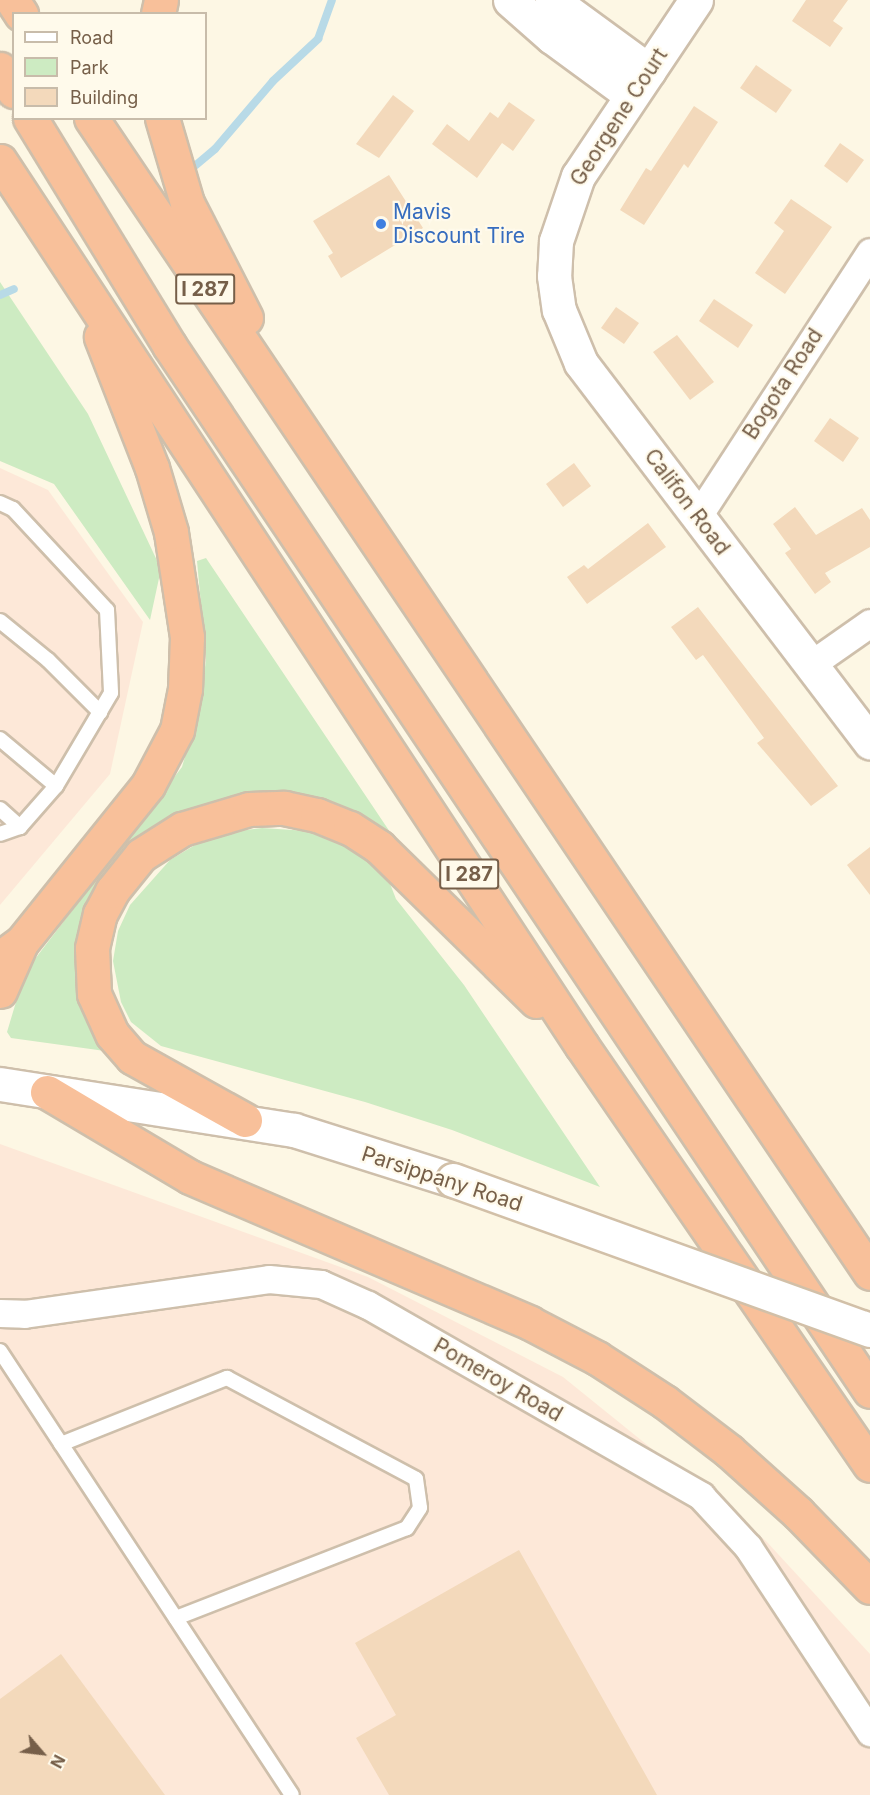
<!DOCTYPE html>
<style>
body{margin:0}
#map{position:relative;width:870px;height:1795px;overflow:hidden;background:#fdf7e4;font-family:Inter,sans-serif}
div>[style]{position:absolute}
.commercial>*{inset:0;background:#fde8d8}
.green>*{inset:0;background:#cdebc2}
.stream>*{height:8px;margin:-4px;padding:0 4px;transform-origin:4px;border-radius:4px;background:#b8dae7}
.building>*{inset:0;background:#f3d9bb}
.roads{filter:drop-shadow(2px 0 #cebfab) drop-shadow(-2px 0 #cebfab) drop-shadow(0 2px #cebfab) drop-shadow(0 -2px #cebfab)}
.service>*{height:14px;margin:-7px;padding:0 7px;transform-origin:7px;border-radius:7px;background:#fff}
.minor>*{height:27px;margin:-13.5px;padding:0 13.5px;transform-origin:13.5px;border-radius:13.5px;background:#fff}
.tertiary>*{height:33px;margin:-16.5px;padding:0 16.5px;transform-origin:16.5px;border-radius:16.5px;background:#fff}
.secondary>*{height:33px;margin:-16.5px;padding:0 16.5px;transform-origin:16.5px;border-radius:16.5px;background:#fff}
.motorway>*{height:33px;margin:-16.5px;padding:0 16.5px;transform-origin:16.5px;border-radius:16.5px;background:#f8c09a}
.bridges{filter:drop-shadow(2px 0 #d2c0a8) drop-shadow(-2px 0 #d2c0a8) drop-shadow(0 2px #d2c0a8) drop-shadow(0 -2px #d2c0a8)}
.secondary-bridge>*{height:33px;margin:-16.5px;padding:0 16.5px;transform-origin:16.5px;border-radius:16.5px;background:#fff}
.dots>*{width:16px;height:16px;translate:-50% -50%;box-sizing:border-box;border:3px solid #fffaeb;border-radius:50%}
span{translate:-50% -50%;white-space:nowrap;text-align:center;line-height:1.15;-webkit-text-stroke:4.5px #fffaeb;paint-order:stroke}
.shield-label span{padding:2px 4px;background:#fffaeb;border:2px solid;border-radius:4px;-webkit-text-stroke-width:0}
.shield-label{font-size:20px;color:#765f49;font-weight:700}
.street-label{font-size:21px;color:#765f49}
.shop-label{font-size:21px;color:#366cbe}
.left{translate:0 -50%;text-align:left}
.legend{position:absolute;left:12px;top:12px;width:195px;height:108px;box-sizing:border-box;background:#fffaeb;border:2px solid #c8bcaa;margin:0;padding:8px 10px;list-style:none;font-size:18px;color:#765f49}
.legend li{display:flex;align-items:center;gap:12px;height:30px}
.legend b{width:30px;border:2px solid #c8bcaa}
.north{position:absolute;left:12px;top:1723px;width:60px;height:60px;-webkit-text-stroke:4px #fffaeb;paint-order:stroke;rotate:118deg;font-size:16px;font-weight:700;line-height:24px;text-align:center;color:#765f49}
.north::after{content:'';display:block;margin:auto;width:21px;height:27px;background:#765f49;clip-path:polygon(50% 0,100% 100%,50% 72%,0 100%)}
</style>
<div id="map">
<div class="commercial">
<div style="clip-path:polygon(0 468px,48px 490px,143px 622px,110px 774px,0 905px)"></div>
<div style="clip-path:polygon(0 1144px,368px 1277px,563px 1377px,766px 1541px,870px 1654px,870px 1795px,0 1795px)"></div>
</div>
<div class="green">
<div style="clip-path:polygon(0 282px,88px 414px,161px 569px,150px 620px,54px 484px,0 461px)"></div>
<div style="clip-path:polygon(206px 558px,390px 832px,386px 835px,259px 797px,109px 878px,105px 1051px,11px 1038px,7px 1032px,25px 972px,182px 767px,201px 701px,206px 659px,197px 561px)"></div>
<div style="clip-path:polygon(262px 828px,308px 831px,336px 840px,376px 863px,387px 876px,396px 899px,464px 985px,600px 1187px,452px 1130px,365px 1102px,161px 1046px,131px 1022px,121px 1002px,113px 961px,118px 931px,130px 905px,170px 860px,195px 845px,231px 832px)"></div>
</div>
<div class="stream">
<div style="left:196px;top:165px;width:25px;rotate:-40deg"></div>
<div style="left:215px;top:149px;width:89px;rotate:-49.5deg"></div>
<div style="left:273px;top:81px;width:62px;rotate:-43deg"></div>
<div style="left:318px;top:39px;width:41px;rotate:-70.3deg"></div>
<div style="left:0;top:295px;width:15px;rotate:-23deg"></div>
</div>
<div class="building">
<div style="clip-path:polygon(806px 0,848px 0,833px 21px,843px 28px,830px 47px,792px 21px)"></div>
<div style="clip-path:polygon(756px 65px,792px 90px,776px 113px,740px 88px)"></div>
<div style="clip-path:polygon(393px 95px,414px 111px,379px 158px,356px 144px)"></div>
<div style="clip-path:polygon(509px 102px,535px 120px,513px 151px,502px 143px,477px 178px,432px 144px,447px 124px,469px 141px,490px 112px,498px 118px)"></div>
<div style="clip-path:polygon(694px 106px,718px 122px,688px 168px,684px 164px,644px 225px,620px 210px,646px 168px,651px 171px)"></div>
<div style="clip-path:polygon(840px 143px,864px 160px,847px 183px,824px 166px)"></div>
<div style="clip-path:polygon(389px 175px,423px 228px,341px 278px,328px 256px,333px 253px,313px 221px)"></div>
<div style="clip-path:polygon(791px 199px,832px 227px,785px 294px,755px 273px,784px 231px,774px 223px)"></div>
<div style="clip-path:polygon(714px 299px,753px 325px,738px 348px,699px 321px)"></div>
<div style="clip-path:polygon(616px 307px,639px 323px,624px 344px,601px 328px)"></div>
<div style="clip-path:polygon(677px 335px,714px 382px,690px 400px,653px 352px)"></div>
<div style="clip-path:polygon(830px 418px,859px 438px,843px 462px,814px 441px)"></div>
<div style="clip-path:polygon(574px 463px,591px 486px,563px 507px,546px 484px)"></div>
<div style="clip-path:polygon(795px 507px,816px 535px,862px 508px,870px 520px,870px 547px,825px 573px,831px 582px,815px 594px,785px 553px,791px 549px,773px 524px)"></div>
<div style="clip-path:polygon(648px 523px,666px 547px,587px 604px,567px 577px,584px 565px,588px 569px)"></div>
<div style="clip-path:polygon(698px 607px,838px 786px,811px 806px,757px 743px,764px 738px,703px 655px,696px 660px,671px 627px)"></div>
<div style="clip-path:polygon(870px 847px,870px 895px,847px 865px)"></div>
<div style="clip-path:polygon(519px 1550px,657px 1795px,389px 1795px,356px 1738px,396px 1715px,355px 1643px)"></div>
<div style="clip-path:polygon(61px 1654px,165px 1795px,0 1795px,0 1699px)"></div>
</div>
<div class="roads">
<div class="service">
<div style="left:0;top:503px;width:14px;rotate:25deg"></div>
<div style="left:13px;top:509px;width:138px;rotate:47.1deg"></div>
<div style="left:107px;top:610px;width:83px;rotate:87.2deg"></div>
<div style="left:111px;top:693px;width:108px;rotate:120.6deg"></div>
<div style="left:56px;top:786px;width:55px;rotate:131.3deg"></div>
<div style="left:20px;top:827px;width:21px;rotate:161deg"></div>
<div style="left:0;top:621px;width:62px;rotate:39.1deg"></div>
<div style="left:48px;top:660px;width:74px;rotate:45deg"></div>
<div style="left:0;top:739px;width:73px;rotate:40deg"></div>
<div style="left:0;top:809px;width:27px;rotate:42deg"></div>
<div style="left:0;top:1351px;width:531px;rotate:56.67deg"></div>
<div style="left:61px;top:1444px;width:179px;rotate:-21.7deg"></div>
<div style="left:227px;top:1378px;width:214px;rotate:28.1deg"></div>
<div style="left:416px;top:1479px;width:29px;rotate:82deg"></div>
<div style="left:420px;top:1508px;width:24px;rotate:123deg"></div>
<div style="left:407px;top:1528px;width:248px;rotate:158.7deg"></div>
</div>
<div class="minor">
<div style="left:698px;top:516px;width:315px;rotate:-56.9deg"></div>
<div style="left:810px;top:665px;width:73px;rotate:-35deg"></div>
<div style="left:0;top:1313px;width:24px;rotate:2deg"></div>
<div style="left:24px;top:1314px;width:247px;rotate:-8.1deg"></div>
<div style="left:269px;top:1279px;width:52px;rotate:5.5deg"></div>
<div style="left:321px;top:1284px;width:51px;rotate:24.1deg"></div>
<div style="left:368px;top:1305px;width:384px;rotate:29.8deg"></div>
<div style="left:701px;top:1496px;width:69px;rotate:47.3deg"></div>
<div style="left:748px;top:1547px;width:222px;rotate:56.6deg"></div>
</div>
<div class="tertiary">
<div style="left:510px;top:0;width:56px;rotate:41.4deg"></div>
<div style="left:552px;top:37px;width:98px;rotate:36.3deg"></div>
<div style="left:552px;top:0;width:120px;rotate:36.2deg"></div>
<div style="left:696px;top:0;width:212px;rotate:123.8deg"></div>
<div style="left:578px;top:176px;width:69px;rotate:108.7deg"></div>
<div style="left:556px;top:241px;width:35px;rotate:93deg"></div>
<div style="left:554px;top:276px;width:34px;rotate:82deg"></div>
<div style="left:559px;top:310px;width:57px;rotate:67.5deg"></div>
<div style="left:581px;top:363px;width:477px;rotate:52.7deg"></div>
</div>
<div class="secondary">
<div style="left:0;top:1084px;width:298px;rotate:8.9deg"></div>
<div style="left:294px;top:1130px;width:167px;rotate:17.5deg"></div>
</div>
<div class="motorway">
<div style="left:12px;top:0;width:17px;rotate:57deg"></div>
<div style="left:158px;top:14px;width:14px;rotate:-78deg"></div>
<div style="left:0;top:69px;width:26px;rotate:58deg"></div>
<div style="left:30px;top:118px;width:266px;rotate:58.5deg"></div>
<div style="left:169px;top:345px;width:1259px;rotate:56.17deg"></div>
<div style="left:91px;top:118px;width:1393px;rotate:56deg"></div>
<div style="left:162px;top:118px;width:89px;rotate:73.6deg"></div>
<div style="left:187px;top:203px;width:129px;rotate:62.8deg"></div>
<div style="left:0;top:161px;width:1059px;rotate:56.67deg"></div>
<div style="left:582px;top:1046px;width:508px;rotate:55.5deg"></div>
<div style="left:0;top:958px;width:26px;rotate:-36deg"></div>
<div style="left:21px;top:943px;width:203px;rotate:-51.2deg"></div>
<div style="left:148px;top:785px;width:62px;rotate:-62.2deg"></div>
<div style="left:177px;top:730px;width:42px;rotate:-79deg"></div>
<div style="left:185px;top:689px;width:52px;rotate:-87.8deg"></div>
<div style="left:187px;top:637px;width:106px;rotate:-98.7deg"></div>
<div style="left:171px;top:532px;width:67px;rotate:-106.5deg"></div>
<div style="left:152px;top:468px;width:141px;rotate:-111.3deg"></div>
<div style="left:0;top:991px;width:52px;rotate:-66.4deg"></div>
<div style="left:47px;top:1092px;width:166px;rotate:30.7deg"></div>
<div style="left:190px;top:1177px;width:370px;rotate:23.2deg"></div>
<div style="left:530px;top:1323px;width:76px;rotate:27.6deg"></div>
<div style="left:597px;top:1358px;width:81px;rotate:32.9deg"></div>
<div style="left:665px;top:1402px;width:81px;rotate:37.4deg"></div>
<div style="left:729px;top:1451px;width:93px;rotate:41.9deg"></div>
<div style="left:798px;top:1513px;width:103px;rotate:45.8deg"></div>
<div style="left:245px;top:1120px;width:129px;rotate:-150.9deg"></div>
<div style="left:132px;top:1057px;width:30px;rotate:-131deg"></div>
<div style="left:112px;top:1034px;width:44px;rotate:-114.2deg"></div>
<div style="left:94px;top:994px;width:46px;rotate:-92.5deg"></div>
<div style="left:92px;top:948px;width:35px;rotate:-77deg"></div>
<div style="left:100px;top:914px;width:26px;rotate:-62deg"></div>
<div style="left:112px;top:891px;width:46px;rotate:-51.1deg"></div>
<div style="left:141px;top:855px;width:49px;rotate:-32.4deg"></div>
<div style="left:182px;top:829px;width:70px;rotate:-16.6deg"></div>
<div style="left:249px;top:809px;width:35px;rotate:-2deg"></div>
<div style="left:284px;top:808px;width:34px;rotate:12deg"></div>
<div style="left:317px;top:815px;width:35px;rotate:22deg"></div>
<div style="left:350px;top:828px;width:35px;rotate:33deg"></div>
<div style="left:379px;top:847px;width:220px;rotate:44.4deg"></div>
</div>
</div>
<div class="bridges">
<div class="secondary-bridge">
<div style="left:453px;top:1180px;width:443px;rotate:19.8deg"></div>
</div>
</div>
<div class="dots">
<div style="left:381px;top:224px;background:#3f7fe0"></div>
</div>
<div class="shield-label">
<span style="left:205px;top:289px">I 287</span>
<span style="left:469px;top:874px">I 287</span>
</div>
<div class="street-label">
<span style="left:619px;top:117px;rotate:-57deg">Georgene Court</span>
<span style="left:783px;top:384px;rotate:-57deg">Bogota Road</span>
<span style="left:687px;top:502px;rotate:53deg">Califon Road</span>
<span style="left:442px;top:1179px;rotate:18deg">Parsippany Road</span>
<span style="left:498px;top:1380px;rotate:30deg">Pomeroy Road</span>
</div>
<div class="shop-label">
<span class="left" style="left:393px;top:224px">Mavis<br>Discount Tire</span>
</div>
<ul class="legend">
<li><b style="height:8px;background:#fff"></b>Road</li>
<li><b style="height:16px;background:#cdebc2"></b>Park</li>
<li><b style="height:16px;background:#f3d9bb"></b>Building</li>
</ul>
<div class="north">N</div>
</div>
